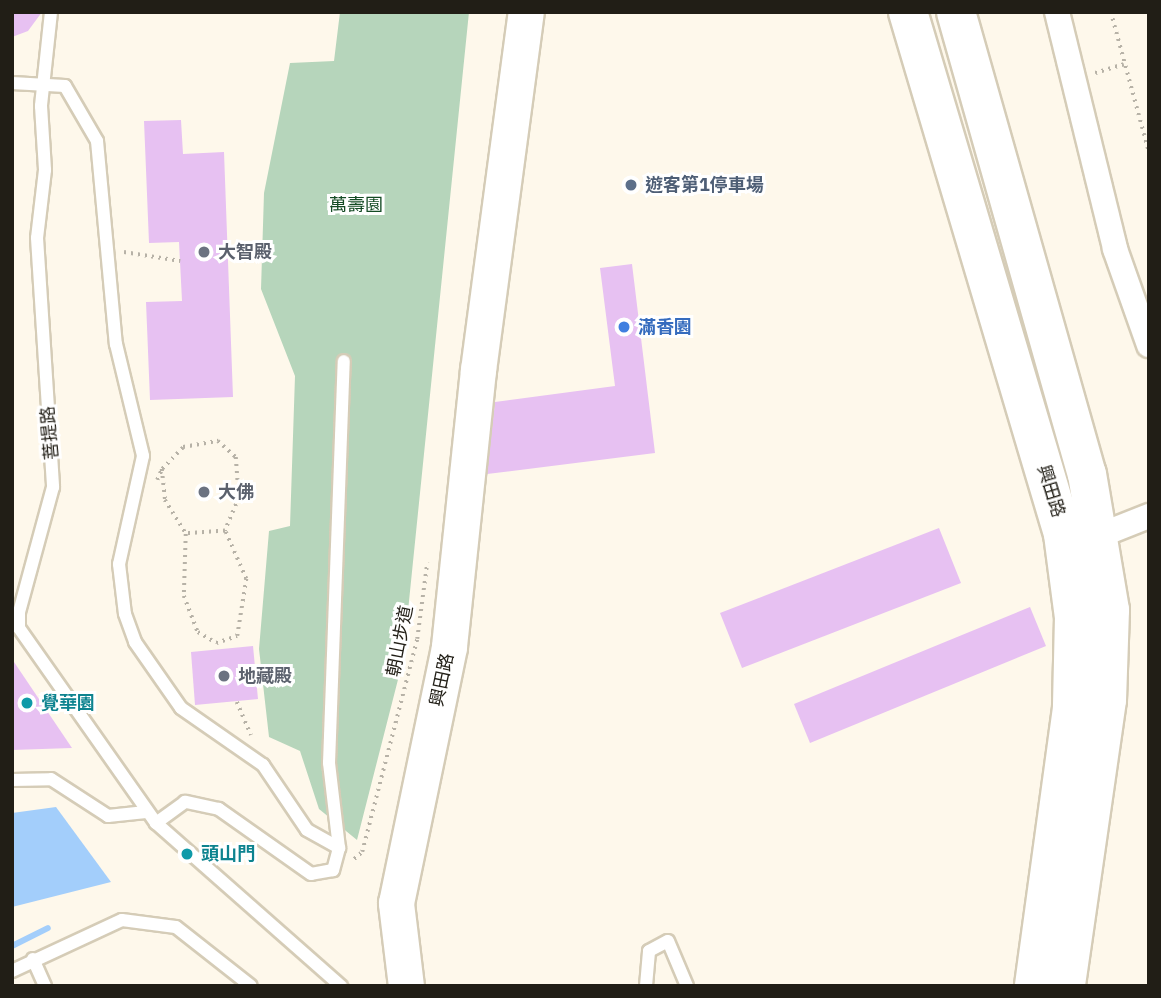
<!DOCTYPE html>
<meta charset="utf-8">
<style>
body{margin:0}
#map{position:relative;width:1161px;height:998px;overflow:hidden;background:#fef8eb;font-family:"IBM Plex Sans","Noto Sans TC",sans-serif}
div>[style]{position:absolute}
.green>*{inset:0;background:#b6d5bb}
.water>*{inset:0;background:#a3cefb}
.stream>*{height:6px;margin:-3px;padding:0 3px;transform-origin:3px;border-radius:3px;background:#a3cefb}
.building>*{inset:0;background:#e7c1f2}
.path>*{height:3.5px;margin-top:-1.75px;transform-origin:0;background:repeating-linear-gradient(90deg,#b7b2a7 0 2px,transparent 0 7px)}
.roads{filter:drop-shadow(2px 0 #d5ccb7) drop-shadow(-2px 0 #d5ccb7) drop-shadow(0 2px #d5ccb7) drop-shadow(0 -2px #d5ccb7)}
.lane>*{height:12px;margin:-6px;padding:0 6px;transform-origin:6px;border-radius:6px;background:#fff}
.street>*{height:24px;margin:-12px;padding:0 12px;transform-origin:12px;border-radius:12px;background:#fff}
.secondary>*{height:35px;margin:-17.5px;padding:0 17.5px;transform-origin:17.5px;border-radius:17.5px;background:#fff}
.primary>*{height:38px;margin:-19px;padding:0 19px;transform-origin:19px;border-radius:19px;background:#fff}
.dots>*{width:19px;height:19px;translate:-50% -50%;box-sizing:border-box;border:4px solid #fff;border-radius:50%}
span{translate:-50% -50%;white-space:nowrap;text-align:center;line-height:1.15;-webkit-text-stroke:6px #fff;paint-order:stroke}
.service-label{font-size:18px;color:#4e5e75;font-weight:700}
.left{translate:0 -50%;text-align:left}
.park-label{font-size:18px;color:#144b24}
.worship-label{font-size:18px;color:#5b616d;font-weight:700}
.shop-label{font-size:18px;color:#366cbe;font-weight:700}
.street-label{font-size:18px;color:#211e16}
.culture-label{font-size:18px;color:#0d838f;font-weight:700}
.frame{position:absolute;inset:0;border:14px solid #211e16;pointer-events:none}
</style>
<div id="map">
<div class="green">
<div style="clip-path:polygon(340px 12px,469px 12px,403px 660px,357px 840px,319px 809px,300px 751px,269px 737px,259px 649px,269px 531px,290px 526px,295px 376px,261px 289px,264px 193px,290px 63px,334px 61px)"></div>
</div>
<div class="water">
<div style="clip-path:polygon(56px 807px,111px 882px,12px 907px,12px 813px)"></div>
</div>
<div class="stream">
<div style="left:12px;top:946px;width:40px;rotate:-26.6deg"></div>
</div>
<div class="building">
<div style="clip-path:polygon(12px 12px,42px 12px,28px 31px,12px 37px)"></div>
<div style="clip-path:polygon(181px 120px,183px 154px,224px 152px,233px 397px,150px 400px,146px 302px,182px 301px,179px 242px,149px 243px,144px 121px)"></div>
<div style="clip-path:polygon(632px 264px,655px 453px,487px 474px,495px 402px,615px 386px,600px 268px)"></div>
<div style="clip-path:polygon(939px 528px,961px 583px,742px 668px,720px 613px)"></div>
<div style="clip-path:polygon(1030px 607px,1046px 646px,810px 743px,794px 704px)"></div>
<div style="clip-path:polygon(253px 646px,258px 699px,195px 705px,191px 652px)"></div>
<div style="clip-path:polygon(12px 659px,72px 748px,12px 750px)"></div>
</div>
<div class="path">
<div style="left:1111px;top:12px;width:145px;rotate:74.8deg"></div>
<div style="left:1095px;top:73px;width:30px;rotate:-17deg"></div>
<div style="left:124px;top:252px;width:57px;rotate:9.1deg"></div>
<div style="left:162px;top:469px;width:30px;rotate:-46deg"></div>
<div style="left:183px;top:447px;width:36px;rotate:-10deg"></div>
<div style="left:218px;top:441px;width:24px;rotate:42deg"></div>
<div style="left:236px;top:457px;width:41px;rotate:85.8deg"></div>
<div style="left:239px;top:498px;width:36px;rotate:113deg"></div>
<div style="left:157px;top:480px;width:12px;rotate:-66deg"></div>
<div style="left:162px;top:469px;width:31px;rotate:84deg"></div>
<div style="left:165px;top:500px;width:40px;rotate:58deg"></div>
<div style="left:186px;top:534px;width:62px;rotate:91.8deg"></div>
<div style="left:184px;top:596px;width:39px;rotate:69deg"></div>
<div style="left:198px;top:632px;width:21px;rotate:31deg"></div>
<div style="left:216px;top:643px;width:22px;rotate:-18deg"></div>
<div style="left:237px;top:636px;width:58px;rotate:-81deg"></div>
<div style="left:246px;top:579px;width:52px;rotate:-113.6deg"></div>
<div style="left:225px;top:531px;width:39px;rotate:176deg"></div>
<div style="left:237px;top:702px;width:36px;rotate:67deg"></div>
<div style="left:354px;top:859px;width:11px;rotate:-41deg"></div>
<div style="left:362px;top:852px;width:220px;rotate:-75.5deg"></div>
<div style="left:417px;top:639px;width:77px;rotate:-82.5deg"></div>
</div>
<div class="roads">
<div class="lane">
<div style="left:51px;top:12px;width:95px;rotate:96.1deg"></div>
<div style="left:41px;top:106px;width:64px;rotate:86.4deg"></div>
<div style="left:45px;top:170px;width:68px;rotate:96.7deg"></div>
<div style="left:37px;top:238px;width:250px;rotate:86.3deg"></div>
<div style="left:53px;top:487px;width:130px;rotate:105.2deg"></div>
<div style="left:19px;top:612px;width:16px;rotate:90deg"></div>
<div style="left:19px;top:628px;width:238px;rotate:54.9deg"></div>
<div style="left:156px;top:823px;width:247px;rotate:41.4deg"></div>
<div style="left:12px;top:83px;width:53px;rotate:3.2deg"></div>
<div style="left:65px;top:86px;width:64px;rotate:59.8deg"></div>
<div style="left:97px;top:141px;width:204px;rotate:84.7deg"></div>
<div style="left:116px;top:344px;width:115px;rotate:76.4deg"></div>
<div style="left:143px;top:456px;width:111px;rotate:102.5deg"></div>
<div style="left:119px;top:564px;width:50px;rotate:83.2deg"></div>
<div style="left:125px;top:614px;width:30px;rotate:70deg"></div>
<div style="left:135px;top:642px;width:80px;rotate:55.1deg"></div>
<div style="left:181px;top:708px;width:100px;rotate:34.8deg"></div>
<div style="left:263px;top:765px;width:78px;rotate:55.9deg"></div>
<div style="left:307px;top:830px;width:37px;rotate:29deg"></div>
<div style="left:339px;top:848px;width:23px;rotate:105deg"></div>
<div style="left:333px;top:870px;width:22px;rotate:170deg"></div>
<div style="left:311px;top:874px;width:113px;rotate:-144.8deg"></div>
<div style="left:219px;top:809px;width:35px;rotate:-168deg"></div>
<div style="left:185px;top:802px;width:36px;rotate:144deg"></div>
<div style="left:12px;top:780px;width:39px;rotate:-1deg"></div>
<div style="left:51px;top:779px;width:68px;rotate:33deg"></div>
<div style="left:108px;top:816px;width:38px;rotate:-6deg"></div>
<div style="left:339px;top:848px;width:86px;rotate:-96.7deg"></div>
<div style="left:329px;top:763px;width:402px;rotate:-87.9deg"></div>
<div style="left:33px;top:959px;width:30px;rotate:66deg"></div>
<div style="left:12px;top:971px;width:121px;rotate:-24.9deg"></div>
<div style="left:122px;top:920px;width:54px;rotate:7.4deg"></div>
<div style="left:176px;top:927px;width:95px;rotate:38.2deg"></div>
<div style="left:646px;top:986px;width:35px;rotate:-85deg"></div>
<div style="left:649px;top:951px;width:21px;rotate:-28deg"></div>
<div style="left:668px;top:941px;width:49px;rotate:67.1deg"></div>
</div>
<div class="street">
<div style="left:1057px;top:12px;width:244px;rotate:76.2deg"></div>
<div style="left:1115px;top:249px;width:102px;rotate:70.5deg"></div>
<div style="left:1101px;top:535px;width:52px;rotate:-21.6deg"></div>
</div>
<div class="secondary">
<div style="left:406px;top:986px;width:84px;rotate:-96.9deg"></div>
<div style="left:396px;top:903px;width:262px;rotate:-78.3deg"></div>
<div style="left:449px;top:646px;width:278px;rotate:-84deg"></div>
<div style="left:478px;top:370px;width:361px;rotate:-82.4deg"></div>
</div>
<div class="primary">
<div style="left:908px;top:12px;width:545px;rotate:73.46deg"></div>
<div style="left:1063px;top:534px;width:84px;rotate:82.5deg"></div>
<div style="left:1074px;top:617px;width:91px;rotate:91.3deg"></div>
<div style="left:1072px;top:708px;width:281px;rotate:97.8deg"></div>
<div style="left:956px;top:12px;width:480px;rotate:74.2deg"></div>
<div style="left:1087px;top:474px;width:138px;rotate:80.4deg"></div>
<div style="left:1110px;top:610px;width:90px;rotate:91.9deg"></div>
<div style="left:1107px;top:700px;width:289px;rotate:98.2deg"></div>
</div>
</div>
<div class="dots">
<div style="left:631px;top:185px;background:#5c6f8a"></div>
<div style="left:204px;top:252px;background:#6b7280"></div>
<div style="left:624px;top:327px;background:#3f7fe0"></div>
<div style="left:204px;top:492px;background:#6b7280"></div>
<div style="left:224px;top:676px;background:#6b7280"></div>
<div style="left:27px;top:703px;background:#0f9aa8"></div>
<div style="left:187px;top:854px;background:#0f9aa8"></div>
</div>
<div class="service-label">
<span class="left" style="left:645px;top:185px">遊客第1停車場</span>
</div>
<div class="park-label">
<span style="left:356px;top:205px">萬壽園</span>
</div>
<div class="worship-label">
<span class="left" style="left:218px;top:252px">大智殿</span>
<span class="left" style="left:218px;top:492px">大佛</span>
<span class="left" style="left:238px;top:676px">地藏殿</span>
</div>
<div class="shop-label">
<span class="left" style="left:638px;top:327px">滿香園</span>
</div>
<div class="street-label">
<span style="left:50px;top:433px;rotate:-95deg">菩提路</span>
<span style="left:1051px;top:491px;rotate:73deg">興田路</span>
<span style="left:400px;top:641px;rotate:-79deg">朝山步道</span>
<span style="left:442px;top:680px;rotate:-78deg">興田路</span>
</div>
<div class="culture-label">
<span class="left" style="left:41px;top:703px">覺華園</span>
<span class="left" style="left:201px;top:854px">頭山門</span>
</div>
<div class="frame"></div>
</div>
